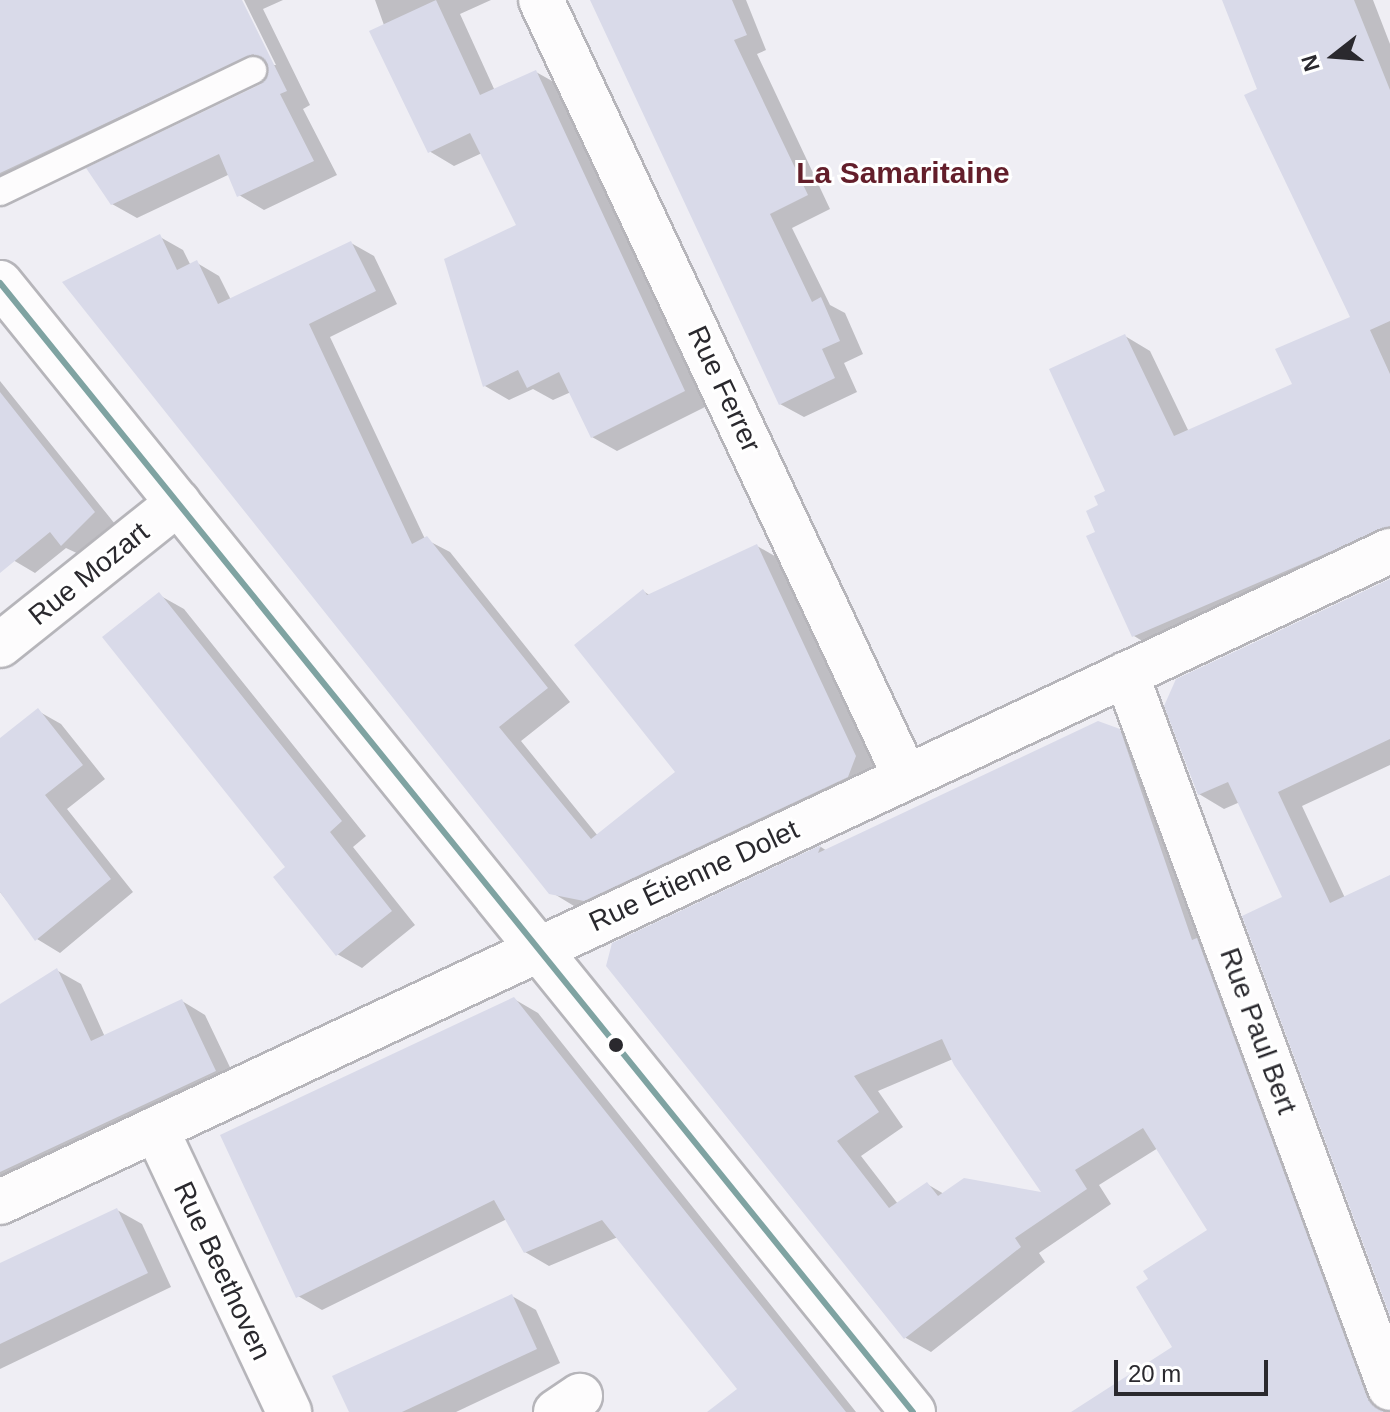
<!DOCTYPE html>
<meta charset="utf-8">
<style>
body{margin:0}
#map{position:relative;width:1390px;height:1412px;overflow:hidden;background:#efeef4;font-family:Arial,sans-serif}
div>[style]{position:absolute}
.shadow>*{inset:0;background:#0003}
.building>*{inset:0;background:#d9dae9}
.roads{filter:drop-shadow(2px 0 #b6b5ba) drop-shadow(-2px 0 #b6b5ba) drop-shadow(0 2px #b6b5ba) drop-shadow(0 -2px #b6b5ba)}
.service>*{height:26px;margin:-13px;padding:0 13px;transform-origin:13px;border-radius:13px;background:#fdfcfd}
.minor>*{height:44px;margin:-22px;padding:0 22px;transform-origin:22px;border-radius:22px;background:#fdfcfd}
.tertiary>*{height:44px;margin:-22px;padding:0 22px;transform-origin:22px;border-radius:22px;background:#fdfcfd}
.bus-1>*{height:6px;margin:-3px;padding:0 3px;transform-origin:3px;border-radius:3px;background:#7fa3a2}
.dots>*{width:22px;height:22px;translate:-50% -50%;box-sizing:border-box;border:4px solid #fff;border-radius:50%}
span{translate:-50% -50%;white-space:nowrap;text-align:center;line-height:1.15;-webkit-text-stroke:6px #fff;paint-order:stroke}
.street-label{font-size:28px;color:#2a292e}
.neighbourhood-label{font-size:30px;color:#631e2a;font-weight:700}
.north{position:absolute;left:1294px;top:16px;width:80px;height:80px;-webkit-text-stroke:6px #fff;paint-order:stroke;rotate:253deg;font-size:22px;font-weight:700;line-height:32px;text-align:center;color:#2a292e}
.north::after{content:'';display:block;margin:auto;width:28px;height:36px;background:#2a292e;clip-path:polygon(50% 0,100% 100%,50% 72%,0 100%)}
.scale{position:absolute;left:1114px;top:1360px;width:154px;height:36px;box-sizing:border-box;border:4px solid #2a292e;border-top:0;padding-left:10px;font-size:24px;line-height:28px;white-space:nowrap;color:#2a292e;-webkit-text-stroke:6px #fff;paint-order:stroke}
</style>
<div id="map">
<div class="shadow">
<div style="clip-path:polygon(0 0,240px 0,272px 65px,276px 65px,244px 0,283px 0,263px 9px,310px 105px,303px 109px,337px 175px,264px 210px,239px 195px,230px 174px,137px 218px,112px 204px,261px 86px,273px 68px,0 190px)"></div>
<div style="clip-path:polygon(375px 0,491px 0,460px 14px,495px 91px,536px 72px,561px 86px,709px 405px,617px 451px,592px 437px,571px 392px,553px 400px,533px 389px,509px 400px,485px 386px,518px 226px,482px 153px,454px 166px,429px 151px)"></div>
<div style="clip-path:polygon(591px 0,746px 0,766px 50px,757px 54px,830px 209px,792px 228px,830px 305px,845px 313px,863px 354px,844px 363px,857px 392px,804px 417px,780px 404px)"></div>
<div style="clip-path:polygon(1225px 0,1373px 0,1390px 44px,1390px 549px,1159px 651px,1134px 636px,1098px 532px,1100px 506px,1108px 492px,1125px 336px,1150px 351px,1189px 432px,1295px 385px,1352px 318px)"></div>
<div style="clip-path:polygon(160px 237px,183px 250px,191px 266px,197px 263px,219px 276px,231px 300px,351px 243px,374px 256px,397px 304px,330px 337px,425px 539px,450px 552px,570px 702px,521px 741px,598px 836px,678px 772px,643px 591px,651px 596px,757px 546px,780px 559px,878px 770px,608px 913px,574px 906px,551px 892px,65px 282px)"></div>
<div style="clip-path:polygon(0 381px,115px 524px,83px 556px,66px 548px,35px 573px,13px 560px,0 571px)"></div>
<div style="clip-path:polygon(1390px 581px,1390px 765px,1302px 806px,1345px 898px,1390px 890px,1390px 1310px,1285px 898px,1240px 802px,1224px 809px,1199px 794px)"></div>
<div style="clip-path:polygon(159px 595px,184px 609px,366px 836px,353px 847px,415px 925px,362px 968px,337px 954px,288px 868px)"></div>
<div style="clip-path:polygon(38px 711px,61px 724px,105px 779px,67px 809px,133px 892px,60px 953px,37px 939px,0 892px,0 741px)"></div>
<div style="clip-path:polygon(evenodd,1119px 730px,1145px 745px,1390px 1412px,1115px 1412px,1175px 1347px,1151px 1280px,1210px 1231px,1158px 1148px,1099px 1185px,1111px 1204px,1039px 1253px,1045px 1262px,931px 1352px,906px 1338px,608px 966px,614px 944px,821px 847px,827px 851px,1119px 730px,953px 1059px,1045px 1195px,944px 1194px,927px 1184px,898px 1204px,861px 1156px,903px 1127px,878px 1091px,953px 1059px)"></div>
<div style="clip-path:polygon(58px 971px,81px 984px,105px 1037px,182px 1001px,205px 1015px,238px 1084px,0 1185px,0 1006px)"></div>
<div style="clip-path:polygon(514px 999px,538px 1013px,856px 1412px,734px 1412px,740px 1390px,618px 1237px,549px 1266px,525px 1252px,507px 1219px,322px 1310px,298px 1296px)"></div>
<div style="clip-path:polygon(117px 1210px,142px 1224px,171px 1287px,0 1369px,0 1266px)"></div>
<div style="clip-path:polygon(512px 1296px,536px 1310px,560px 1363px,456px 1412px,351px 1412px)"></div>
</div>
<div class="building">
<div style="clip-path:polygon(0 0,242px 0,287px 91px,280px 94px,314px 161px,237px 197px,219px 154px,111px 205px,86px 168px,261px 84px,268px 64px,253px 54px,0 173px)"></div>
<div style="clip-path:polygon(436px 0,480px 95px,536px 70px,685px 391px,591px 438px,559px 372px,527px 388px,518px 370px,483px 387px,444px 259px,516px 225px,470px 133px,428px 153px,369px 31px)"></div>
<div style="clip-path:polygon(590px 0,732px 0,747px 35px,734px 40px,808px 195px,770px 214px,812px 302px,821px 297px,840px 341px,822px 349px,835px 378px,779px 405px)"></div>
<div style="clip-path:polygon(1222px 0,1354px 0,1390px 90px,1390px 321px,1370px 330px,1390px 374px,1390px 526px,1132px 637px,1086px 536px,1095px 532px,1086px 511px,1098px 505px,1094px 496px,1105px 491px,1049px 369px,1125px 334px,1174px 436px,1292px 384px,1275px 349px,1350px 317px,1244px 95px,1257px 89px)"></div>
<div style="clip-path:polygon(160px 234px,177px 270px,197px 260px,218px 304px,351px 241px,376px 291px,309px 324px,412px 544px,427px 536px,548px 688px,499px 727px,591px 839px,675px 772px,574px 645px,643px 589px,647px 595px,757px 544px,856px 756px,848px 777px,584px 901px,549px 894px,62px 282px)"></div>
<div style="clip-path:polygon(0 392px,95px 512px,61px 546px,50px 532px,0 573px)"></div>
<div style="clip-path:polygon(1390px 579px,1390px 739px,1278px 792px,1330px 903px,1390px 875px,1390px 1316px,1242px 916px,1282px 897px,1228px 782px,1198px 795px,1164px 706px,1176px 679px)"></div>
<div style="clip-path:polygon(159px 592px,342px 821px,330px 832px,392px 911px,336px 956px,273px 877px,285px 867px,102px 637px)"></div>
<div style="clip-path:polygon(38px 708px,83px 765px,45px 795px,111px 879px,35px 941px,0 892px,0 738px)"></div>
<div style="clip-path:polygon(evenodd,1098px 721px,1120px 729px,1192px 940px,1197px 938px,1367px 1397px,1384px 1412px,1071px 1412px,1172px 1347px,1136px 1287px,1148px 1279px,1143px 1271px,1207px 1230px,1143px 1128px,1075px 1170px,1087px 1189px,1015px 1238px,1021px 1247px,904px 1339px,606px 966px,612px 943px,821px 845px,818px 853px,1098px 721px,942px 1039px,954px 1065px,1041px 1192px,964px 1178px,938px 1196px,927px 1182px,889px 1208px,837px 1141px,879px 1112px,854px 1076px,942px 1039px)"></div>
<div style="clip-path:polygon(57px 968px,91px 1041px,182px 999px,216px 1071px,0 1172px,0 1004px)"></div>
<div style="clip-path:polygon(514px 997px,669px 1191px,846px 1412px,707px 1412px,737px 1389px,602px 1220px,524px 1253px,494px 1200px,296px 1298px,220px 1135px)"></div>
<div style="clip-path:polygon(117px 1208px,148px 1273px,0 1344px,0 1263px)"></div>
<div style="clip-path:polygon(512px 1294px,537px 1349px,402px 1412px,349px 1412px,332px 1376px)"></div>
</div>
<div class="roads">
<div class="service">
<div style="left:0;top:192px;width:281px;rotate:-25.7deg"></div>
</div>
<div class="minor">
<div style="left:541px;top:0;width:859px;rotate:64.87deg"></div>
<div style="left:0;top:645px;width:228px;rotate:-38.6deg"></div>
<div style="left:1126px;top:674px;width:761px;rotate:69.71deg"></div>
<div style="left:156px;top:1129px;width:313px;rotate:64.8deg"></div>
<div style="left:0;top:1202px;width:1535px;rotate:-25.1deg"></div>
<div style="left:556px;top:1412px;width:29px;rotate:-34deg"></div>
</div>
<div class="tertiary">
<div style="left:0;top:283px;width:1452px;rotate:51.04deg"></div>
</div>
</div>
<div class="bus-1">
<div style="left:0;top:283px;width:1452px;rotate:51.04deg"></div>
</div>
<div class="dots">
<div style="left:616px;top:1045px;background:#2a292e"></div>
</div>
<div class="street-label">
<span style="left:724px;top:389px;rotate:65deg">Rue Ferrer</span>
<span style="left:89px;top:574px;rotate:-39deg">Rue Mozart</span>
<span style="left:694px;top:876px;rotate:-25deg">Rue Étienne Dolet</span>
<span style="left:1258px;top:1031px;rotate:70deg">Rue Paul Bert</span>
<span style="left:222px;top:1271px;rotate:65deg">Rue Beethoven</span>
</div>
<div class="neighbourhood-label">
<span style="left:903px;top:173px">La Samaritaine</span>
</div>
<div class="north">N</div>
<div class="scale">20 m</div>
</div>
